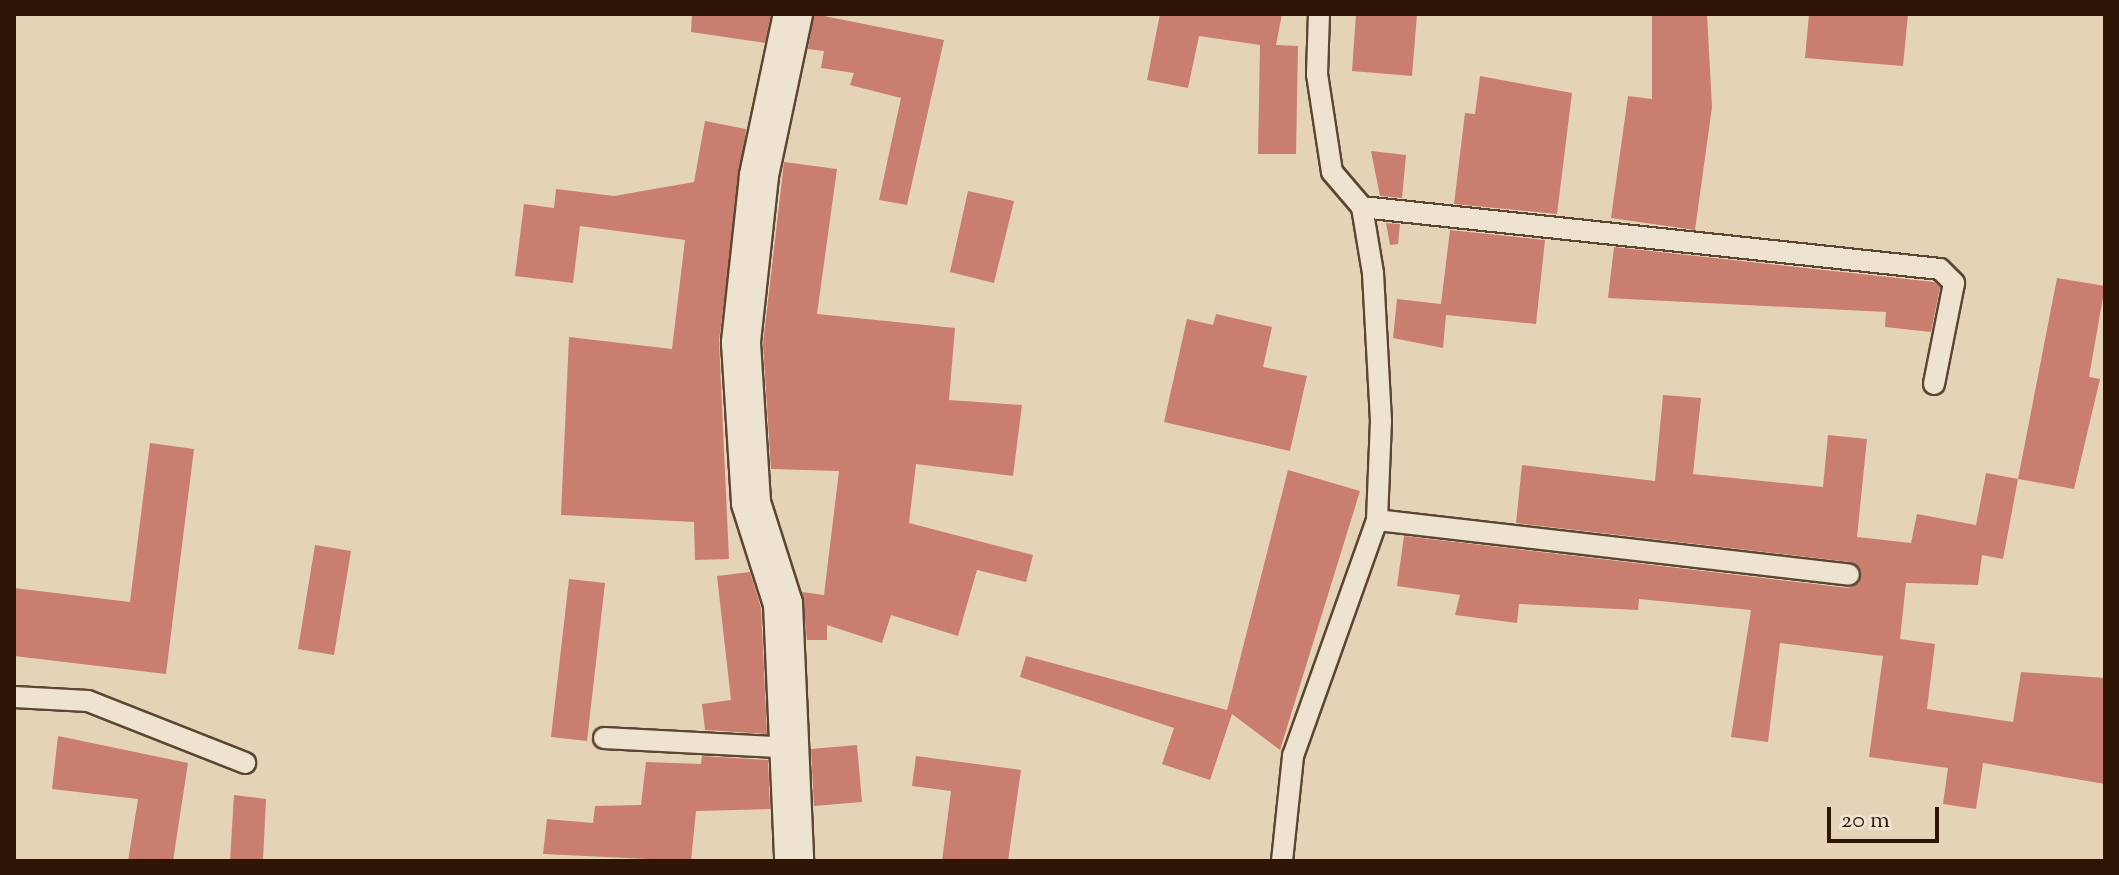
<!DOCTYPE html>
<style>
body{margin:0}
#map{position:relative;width:2119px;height:875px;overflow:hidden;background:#e5d3b8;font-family:"Sorts Mill Goudy",serif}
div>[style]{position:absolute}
.building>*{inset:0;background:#c97e70}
.roads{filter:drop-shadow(2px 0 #5c4531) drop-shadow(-2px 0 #5c4531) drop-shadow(0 2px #5c4531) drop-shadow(0 -2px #5c4531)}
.lane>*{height:20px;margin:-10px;padding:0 10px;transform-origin:10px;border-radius:10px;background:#eee2d1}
.street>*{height:38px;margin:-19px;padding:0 19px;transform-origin:19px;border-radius:19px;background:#eee2d1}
span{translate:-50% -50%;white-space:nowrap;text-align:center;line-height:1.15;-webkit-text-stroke:6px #eee2d1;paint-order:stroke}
.frame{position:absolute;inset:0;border:16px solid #2f1604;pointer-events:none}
.scale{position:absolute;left:1827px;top:807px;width:112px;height:36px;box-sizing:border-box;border:4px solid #2f1604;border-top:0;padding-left:10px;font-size:24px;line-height:28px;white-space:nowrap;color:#2f1604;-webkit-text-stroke:6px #eee2d1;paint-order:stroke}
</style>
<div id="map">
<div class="building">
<div style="clip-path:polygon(692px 14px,771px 14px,765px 43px,691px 32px)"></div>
<div style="clip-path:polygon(814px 14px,944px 40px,907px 205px,879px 200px,901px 98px,850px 85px,854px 73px,821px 68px,824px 51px,808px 49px)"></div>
<div style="clip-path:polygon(1160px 14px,1282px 14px,1276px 45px,1298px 46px,1296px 154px,1258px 154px,1260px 45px,1199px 36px,1188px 88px,1147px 80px)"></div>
<div style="clip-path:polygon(1356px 14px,1417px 14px,1412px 76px,1352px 71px)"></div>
<div style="clip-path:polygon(1652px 14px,1707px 14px,1712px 107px,1695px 230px,1611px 218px,1628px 96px,1652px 99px)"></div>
<div style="clip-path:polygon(1809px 14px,1908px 14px,1903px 66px,1805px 58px)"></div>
<div style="clip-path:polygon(1480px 76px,1572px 93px,1557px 214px,1454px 204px,1465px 113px,1475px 114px)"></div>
<div style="clip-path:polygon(705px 121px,746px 129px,719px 341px,729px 559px,695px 560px,694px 522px,561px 515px,569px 337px,672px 349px,685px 240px,580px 226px,573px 283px,515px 276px,524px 204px,554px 208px,556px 189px,614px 196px,694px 182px)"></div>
<div style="clip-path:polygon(1371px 151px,1406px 155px,1402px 198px,1380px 196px)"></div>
<div style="clip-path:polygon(784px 162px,837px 169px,817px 314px,955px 328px,949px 400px,1022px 405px,1013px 476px,916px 464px,909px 523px,1033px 555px,1026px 582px,977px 570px,958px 636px,891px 615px,882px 643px,827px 625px,827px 640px,807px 640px,802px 592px,824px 595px,839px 471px,771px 469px,763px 344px)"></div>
<div style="clip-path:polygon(968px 191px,1014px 201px,994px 283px,950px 272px)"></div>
<div style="clip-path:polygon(1386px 223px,1400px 224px,1398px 244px,1390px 245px)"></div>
<div style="clip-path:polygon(1450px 230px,1545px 240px,1536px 324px,1446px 315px,1443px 348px,1393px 338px,1397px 299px,1441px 304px)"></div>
<div style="clip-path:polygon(1614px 247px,1934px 282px,1940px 287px,1931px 332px,1885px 327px,1886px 312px,1608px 298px)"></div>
<div style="clip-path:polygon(2057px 278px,2105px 286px,2089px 377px,2100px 379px,2074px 489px,2018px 479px)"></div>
<div style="clip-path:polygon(1216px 314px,1272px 327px,1263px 367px,1307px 376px,1290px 451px,1164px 422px,1187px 319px,1213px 325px)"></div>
<div style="clip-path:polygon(1663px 395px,1701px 398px,1693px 474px,1823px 487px,1828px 435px,1867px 439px,1857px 537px,1911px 543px,1917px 514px,1976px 525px,1986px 473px,2018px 479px,2003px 559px,1982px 555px,1978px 585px,1906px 583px,1900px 639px,1935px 644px,1927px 709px,2013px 722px,2021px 672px,2105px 678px,2105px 784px,1983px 763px,1976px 809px,1943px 804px,1948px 768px,1869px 757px,1883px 656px,1780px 643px,1768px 742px,1731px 737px,1751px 610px,1639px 599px,1638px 610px,1519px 604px,1517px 623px,1455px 615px,1460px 595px,1397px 586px,1404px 536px,1848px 588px,1859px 583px,1861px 571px,1850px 562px,1516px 523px,1522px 465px,1655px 481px)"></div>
<div style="clip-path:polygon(150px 443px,194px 449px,166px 674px,14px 656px,14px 588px,130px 602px)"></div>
<div style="clip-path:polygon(1288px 470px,1360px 491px,1280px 750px,1232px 714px,1210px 780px,1162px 764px,1174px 728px,1020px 677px,1026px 656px,1227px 710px)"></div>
<div style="clip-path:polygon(315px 545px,351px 551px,334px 655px,298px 649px)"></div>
<div style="clip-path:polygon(750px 572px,761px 608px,767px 734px,705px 730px,702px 704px,731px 700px,717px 576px)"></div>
<div style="clip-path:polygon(569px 579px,605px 583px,587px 741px,551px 737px)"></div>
<div style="clip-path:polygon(58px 736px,188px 763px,173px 861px,128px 861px,138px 799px,52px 789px)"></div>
<div style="clip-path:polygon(857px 745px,862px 802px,814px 806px,811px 749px)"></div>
<div style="clip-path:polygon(702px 756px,768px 760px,770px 809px,696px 811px,691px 861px,543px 854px,547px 819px,593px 823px,595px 806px,641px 805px,646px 762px,701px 764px)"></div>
<div style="clip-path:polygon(916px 756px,1021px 770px,1008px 861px,942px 861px,951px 791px,912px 786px)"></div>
<div style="clip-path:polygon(234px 795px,266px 799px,263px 861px,230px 861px)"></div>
</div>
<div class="roads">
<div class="lane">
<div style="left:1362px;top:207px;width:581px;rotate:6.12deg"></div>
<div style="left:1940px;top:269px;width:20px;rotate:45deg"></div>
<div style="left:1954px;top:283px;width:103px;rotate:101.2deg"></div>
<div style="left:1377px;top:520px;width:475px;rotate:6.6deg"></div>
<div style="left:14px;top:697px;width:74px;rotate:3.1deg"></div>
<div style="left:88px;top:701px;width:169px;rotate:21.5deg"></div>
<div style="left:604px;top:738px;width:188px;rotate:3deg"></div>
<div style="left:1282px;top:861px;width:106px;rotate:-84deg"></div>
<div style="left:1293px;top:756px;width:251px;rotate:-70.4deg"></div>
<div style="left:1377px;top:520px;width:99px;rotate:-87.7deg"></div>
<div style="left:1381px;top:421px;width:148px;rotate:-93.1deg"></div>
<div style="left:1373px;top:273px;width:67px;rotate:-99.5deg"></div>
<div style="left:1362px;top:207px;width:46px;rotate:-130.6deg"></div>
<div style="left:1332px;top:172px;width:99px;rotate:-98.7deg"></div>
<div style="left:1317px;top:74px;width:60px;rotate:-88.1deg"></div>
</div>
<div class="street">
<div style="left:793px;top:14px;width:166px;rotate:101.9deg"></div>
<div style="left:759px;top:176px;width:168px;rotate:96.2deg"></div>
<div style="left:741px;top:343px;width:160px;rotate:86.4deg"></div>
<div style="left:751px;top:503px;width:106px;rotate:72.4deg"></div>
<div style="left:783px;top:604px;width:257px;rotate:87.5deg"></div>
</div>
</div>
<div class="frame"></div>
<div class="scale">20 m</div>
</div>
